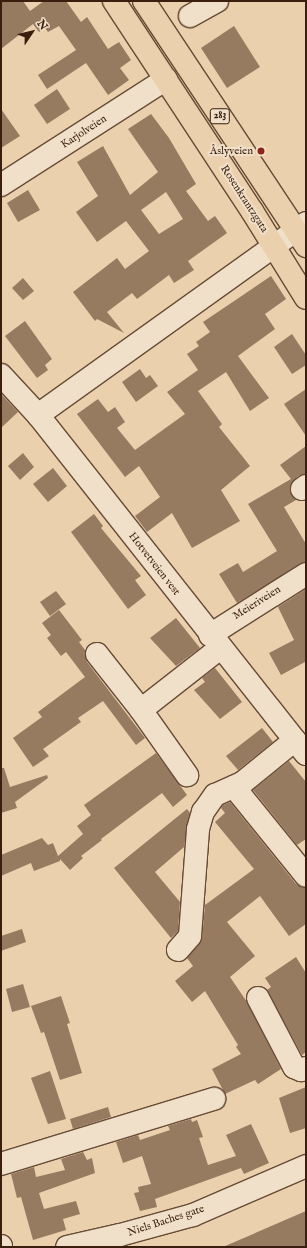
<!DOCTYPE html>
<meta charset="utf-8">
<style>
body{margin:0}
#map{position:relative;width:307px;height:1248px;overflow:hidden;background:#ead0ac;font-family:"IM FELL English",serif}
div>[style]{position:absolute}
.building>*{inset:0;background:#967b60}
.roads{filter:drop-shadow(1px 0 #664b36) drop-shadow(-1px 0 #664b36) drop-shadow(0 1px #664b36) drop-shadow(0 -1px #664b36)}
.minor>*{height:22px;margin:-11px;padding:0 11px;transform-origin:11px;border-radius:11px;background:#f1e0c9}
.major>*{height:22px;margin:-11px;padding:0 11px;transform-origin:11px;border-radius:11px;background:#ead0ac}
.dots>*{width:11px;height:11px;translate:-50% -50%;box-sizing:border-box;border:2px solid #f1e0c9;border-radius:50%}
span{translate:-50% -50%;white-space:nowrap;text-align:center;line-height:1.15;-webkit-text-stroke:4px #f1e0c9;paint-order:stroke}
.shield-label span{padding:1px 3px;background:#f1e0c9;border:1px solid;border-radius:3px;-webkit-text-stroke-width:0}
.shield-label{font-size:10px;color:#3a1f0e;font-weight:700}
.street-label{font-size:11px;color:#3a1f0e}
.poi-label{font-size:11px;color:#3a1f0e}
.right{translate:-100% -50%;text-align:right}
.frame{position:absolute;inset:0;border:2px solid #3a1f0e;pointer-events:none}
.north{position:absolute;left:12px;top:12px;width:40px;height:40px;-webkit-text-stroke:3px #f1e0c9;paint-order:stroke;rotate:55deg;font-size:11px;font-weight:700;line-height:16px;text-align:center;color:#3a1f0e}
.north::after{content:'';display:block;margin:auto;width:14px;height:18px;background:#3a1f0e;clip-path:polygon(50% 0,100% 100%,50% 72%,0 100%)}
</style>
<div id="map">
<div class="building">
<div style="clip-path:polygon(1px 1px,23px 1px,30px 11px,44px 1px,66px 1px,81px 22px,87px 17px,108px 49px,119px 42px,131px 60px,120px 68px,129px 80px,108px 95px,86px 63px,47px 89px,38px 75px,76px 50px,59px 26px,48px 32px,45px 28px,39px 32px,33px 24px,1px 49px)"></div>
<div style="clip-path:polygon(234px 26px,260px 67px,227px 88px,201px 48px)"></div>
<div style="clip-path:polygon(57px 89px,70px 109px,47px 124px,34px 105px)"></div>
<div style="clip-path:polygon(1px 109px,20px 136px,1px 148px)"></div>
<div style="clip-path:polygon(evenodd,151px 114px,169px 138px,196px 184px,186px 191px,208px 221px,215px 216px,227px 233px,188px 261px,194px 270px,174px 283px,169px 275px,137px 299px,132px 293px,107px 312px,124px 333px,97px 319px,95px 321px,73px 292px,117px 258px,125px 269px,149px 251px,126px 221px,97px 242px,76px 212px,98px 196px,77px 162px,103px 146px,130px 195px,158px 172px,128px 129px,151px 114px,166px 192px,183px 219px,159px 234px,141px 210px,166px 192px)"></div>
<div style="clip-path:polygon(28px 190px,40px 210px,18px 222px,7px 203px)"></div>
<div style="clip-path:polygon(271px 276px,286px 299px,265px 314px,275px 329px,238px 356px,269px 398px,250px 411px,226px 372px,198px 391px,222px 424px,219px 427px,250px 466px,221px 490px,240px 521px,192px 548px,172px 513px,147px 532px,135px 516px,160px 497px,139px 466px,125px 477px,77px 414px,98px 399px,108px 412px,115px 407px,125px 422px,117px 428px,135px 450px,185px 414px,167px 392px,198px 370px,187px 354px,199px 346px,196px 342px,210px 332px,203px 322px)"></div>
<div style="clip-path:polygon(23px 278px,34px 291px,23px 300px,12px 288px)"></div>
<div style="clip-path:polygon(25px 321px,52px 359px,45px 365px,48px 370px,37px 378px,5px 336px)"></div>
<div style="clip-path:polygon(292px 334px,306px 355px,306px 365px,292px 374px,274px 347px)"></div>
<div style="clip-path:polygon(140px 369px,146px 378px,150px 375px,158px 386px,136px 402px,122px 382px)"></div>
<div style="clip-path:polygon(306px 389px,306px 436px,284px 404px)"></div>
<div style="clip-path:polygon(1px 394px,18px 412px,1px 428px)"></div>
<div style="clip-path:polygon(306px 446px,306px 474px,298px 476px,291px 484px,290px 491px,296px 500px,284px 507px,306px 544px,306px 562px,237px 603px,219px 574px,238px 563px,243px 572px,277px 551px,248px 504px,291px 479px,280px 465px)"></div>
<div style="clip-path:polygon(23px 453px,34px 467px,20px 480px,8px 466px)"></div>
<div style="clip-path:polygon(53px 468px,67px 486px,48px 502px,33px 484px)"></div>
<div style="clip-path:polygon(94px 514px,103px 526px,101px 528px,141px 576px,135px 580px,146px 595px,128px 609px,71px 532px)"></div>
<div style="clip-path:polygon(306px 589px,306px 664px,305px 662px,281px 675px,269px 653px,294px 640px,278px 607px)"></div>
<div style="clip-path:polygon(56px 591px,66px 604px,50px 616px,40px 602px)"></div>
<div style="clip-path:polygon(59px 610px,82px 640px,79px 642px,85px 650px,87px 662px,145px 738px,136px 745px,103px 701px,78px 718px,81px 722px,43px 749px,49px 756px,33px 767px,13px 738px,42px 717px,38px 712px,85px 677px,66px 652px,61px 656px,47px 638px,51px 635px,42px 623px)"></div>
<div style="clip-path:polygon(176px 618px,200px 648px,176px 666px,150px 638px)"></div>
<div style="clip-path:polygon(215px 668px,242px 702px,220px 719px,194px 690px,205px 682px,202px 678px)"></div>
<div style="clip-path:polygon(262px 728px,273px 742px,238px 770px,226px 756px)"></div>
<div style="clip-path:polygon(156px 753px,187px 795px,173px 807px,162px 793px,101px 839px,102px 840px,81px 856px,83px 858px,70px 870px,60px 859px,60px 861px,34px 871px,31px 863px,1px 876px,1px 855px,42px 838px,48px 845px,53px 843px,58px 856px,83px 834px,77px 826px,91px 815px,84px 805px)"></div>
<div style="clip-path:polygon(289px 761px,306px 782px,306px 839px,297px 845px,253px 790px)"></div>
<div style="clip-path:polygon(1px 768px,4px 768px,10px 787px,47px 775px,48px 778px,15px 802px,17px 808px,1px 813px)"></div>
<div style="clip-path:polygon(230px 802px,296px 884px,306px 888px,306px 924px,289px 936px,260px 896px,227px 922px,255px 956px,230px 977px,247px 1002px,281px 1069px,258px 1084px,255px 1080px,225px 1094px,212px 1069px,241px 1054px,236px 1047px,238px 1045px,205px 991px,192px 1002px,175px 981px,193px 966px,187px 958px,202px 937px,205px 905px,254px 869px,215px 822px,225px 813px,221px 808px,223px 805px)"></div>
<div style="clip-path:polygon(187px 809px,190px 813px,184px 847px,155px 872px,180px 902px,178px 931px,171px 938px,114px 868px)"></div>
<div style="clip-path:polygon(22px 929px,26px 942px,1px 951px,1px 936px)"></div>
<div style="clip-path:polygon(296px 957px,306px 973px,306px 1052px,302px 1055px,267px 990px,271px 987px,265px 978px)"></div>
<div style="clip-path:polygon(23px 984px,30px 1007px,12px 1012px,6px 989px)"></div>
<div style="clip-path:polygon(61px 996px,70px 1023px,67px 1024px,82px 1073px,60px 1080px,44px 1032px,41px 1033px,31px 1006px)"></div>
<div style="clip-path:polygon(50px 1071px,66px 1119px,48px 1124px,31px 1078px)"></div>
<div style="clip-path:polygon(306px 1087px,306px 1128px,290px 1133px,279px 1098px)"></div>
<div style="clip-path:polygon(108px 1107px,111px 1117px,73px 1129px,70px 1119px)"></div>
<div style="clip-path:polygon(191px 1119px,192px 1122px,197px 1120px,203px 1137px,199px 1138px,208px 1165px,236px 1156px,226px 1135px,251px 1124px,269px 1163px,244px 1174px,241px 1168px,155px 1199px,157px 1207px,140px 1211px,134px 1193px,139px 1192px,138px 1187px,151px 1184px,142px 1156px,123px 1163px,116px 1142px,138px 1135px,140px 1140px,170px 1130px,168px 1126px)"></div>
<div style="clip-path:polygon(83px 1152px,87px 1160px,92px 1158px,95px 1173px,39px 1193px,44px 1209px,76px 1201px,80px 1214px,63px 1219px,66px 1230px,33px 1240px,21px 1197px,17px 1198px,11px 1174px,34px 1167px,36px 1177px,65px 1170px,61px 1159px)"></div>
<div style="clip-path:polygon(306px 1211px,306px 1247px,223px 1247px)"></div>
</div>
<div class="roads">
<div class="minor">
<div style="left:190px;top:16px;width:31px;rotate:-29deg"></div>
<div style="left:1px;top:185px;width:196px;rotate:-32.7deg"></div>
<div style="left:1px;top:375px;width:54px;rotate:47.2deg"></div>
<div style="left:38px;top:415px;width:432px;rotate:51.7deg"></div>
<div style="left:38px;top:415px;width:330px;rotate:-35.6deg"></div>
<div style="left:302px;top:489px;width:5px;rotate:-37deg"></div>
<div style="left:210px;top:635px;width:114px;rotate:-32.4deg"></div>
<div style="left:97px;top:654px;width:71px;rotate:51.8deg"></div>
<div style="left:141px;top:710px;width:80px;rotate:54.7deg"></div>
<div style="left:141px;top:710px;width:100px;rotate:-38.1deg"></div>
<div style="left:234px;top:787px;width:114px;rotate:51deg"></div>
<div style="left:178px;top:950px;width:18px;rotate:-49deg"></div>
<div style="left:190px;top:936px;width:107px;rotate:-85.7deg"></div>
<div style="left:198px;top:829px;width:18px;rotate:-74deg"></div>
<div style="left:203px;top:812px;width:21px;rotate:-55deg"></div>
<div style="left:215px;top:795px;width:30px;rotate:-24deg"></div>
<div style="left:242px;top:783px;width:68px;rotate:-39.1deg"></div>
<div style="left:258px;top:998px;width:78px;rotate:62.4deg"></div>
<div style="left:294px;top:1067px;width:8px;rotate:23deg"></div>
<div style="left:301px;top:1070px;width:5px;rotate:-22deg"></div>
<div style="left:1px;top:1164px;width:223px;rotate:-17deg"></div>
<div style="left:1px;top:1246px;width:1px;rotate:90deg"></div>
<div style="left:67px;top:1247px;width:54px;rotate:-12.8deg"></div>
<div style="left:120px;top:1235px;width:76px;rotate:-15.3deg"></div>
<div style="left:193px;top:1215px;width:123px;rotate:-23.4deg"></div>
</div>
<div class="major">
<div style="left:114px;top:1px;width:251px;rotate:56.7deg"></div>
<div style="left:252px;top:211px;width:102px;rotate:58.2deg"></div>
<div style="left:144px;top:1px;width:294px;rotate:56.5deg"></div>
</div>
</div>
<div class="dots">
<div style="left:261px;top:151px;background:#8f2418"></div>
</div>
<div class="shield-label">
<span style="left:220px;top:116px">283</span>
</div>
<div class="street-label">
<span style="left:84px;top:132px;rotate:-33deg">Karjolveien</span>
<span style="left:244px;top:199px;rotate:57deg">Rosenkrantzgata</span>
<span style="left:154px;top:564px;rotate:52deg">Hotvetveien vest</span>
<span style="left:257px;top:603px;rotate:-32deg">Meieriveien</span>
<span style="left:166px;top:1221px;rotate:-18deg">Niels Baches gate</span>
</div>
<div class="poi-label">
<span class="right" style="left:253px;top:151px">Åslyveien</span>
</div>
<div class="frame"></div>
<div class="north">N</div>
</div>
